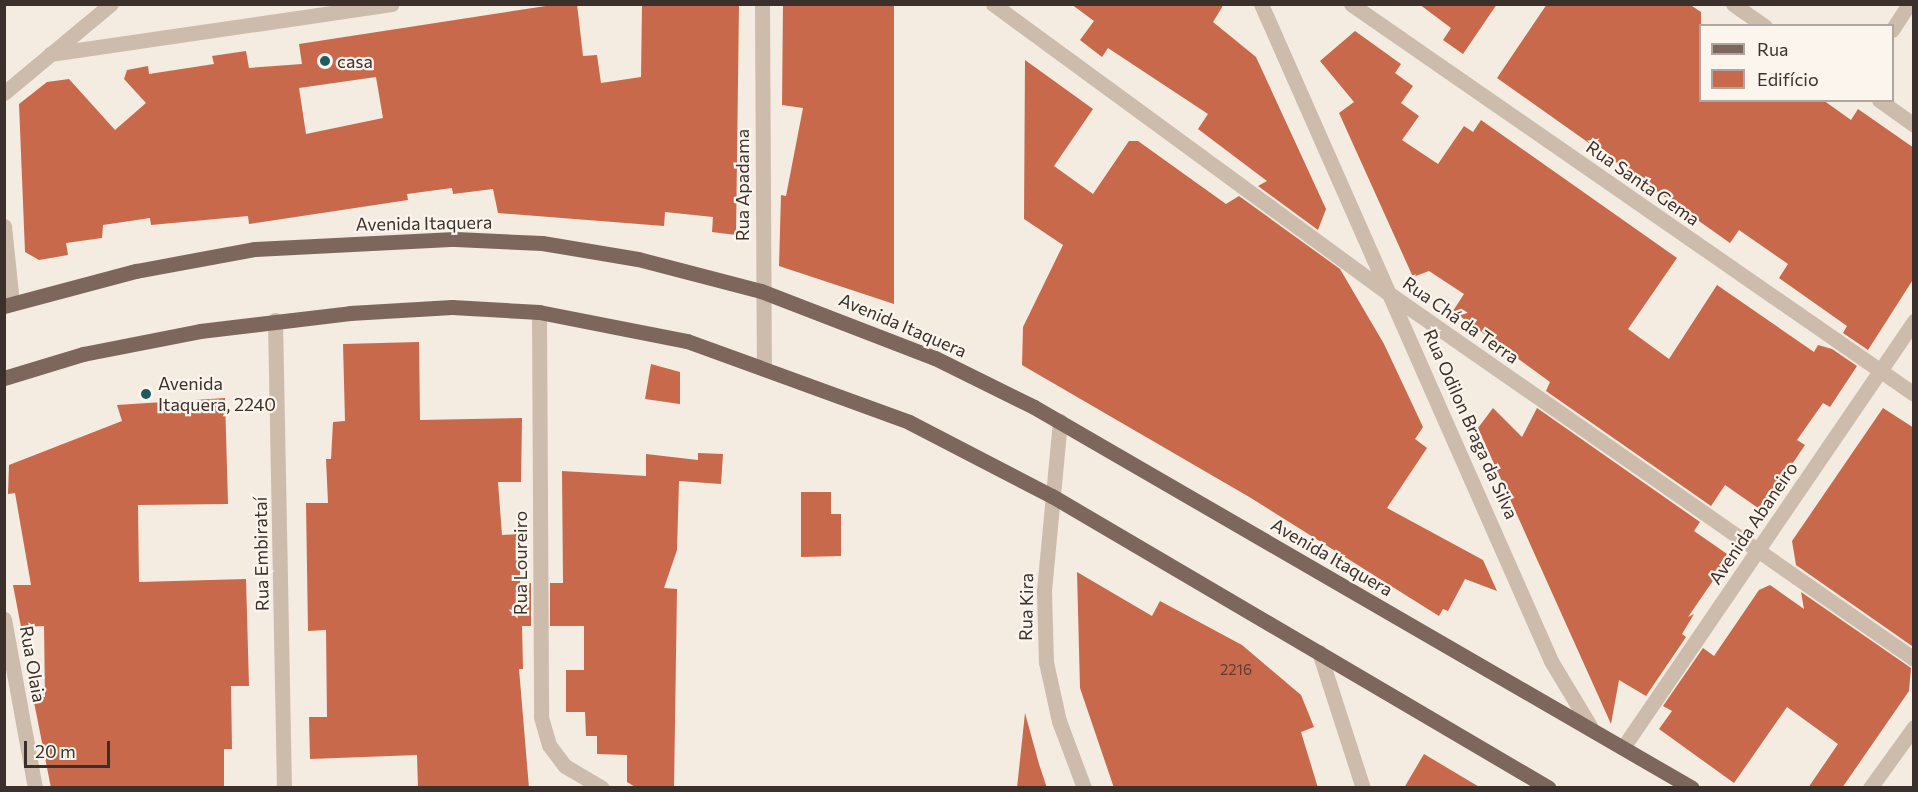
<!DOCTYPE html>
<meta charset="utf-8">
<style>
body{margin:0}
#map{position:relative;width:1918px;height:792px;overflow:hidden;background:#f4ebe1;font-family:Commissioner,sans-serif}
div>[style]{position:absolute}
.building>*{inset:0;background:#c8694b}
.minor>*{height:15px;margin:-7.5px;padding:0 7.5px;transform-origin:7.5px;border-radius:7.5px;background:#cdbbac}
.major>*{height:15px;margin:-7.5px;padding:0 7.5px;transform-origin:7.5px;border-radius:7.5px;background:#7d675c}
.dots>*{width:16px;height:16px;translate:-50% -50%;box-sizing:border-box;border:3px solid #fbf5ee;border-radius:50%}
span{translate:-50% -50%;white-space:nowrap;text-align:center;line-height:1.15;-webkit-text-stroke:4.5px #fbf5ee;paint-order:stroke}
.number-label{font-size:15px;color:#5e3e33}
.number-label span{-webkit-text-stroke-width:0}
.poi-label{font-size:18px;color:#3b302b}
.left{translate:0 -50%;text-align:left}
.street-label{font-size:18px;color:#3b302b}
.frame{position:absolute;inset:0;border:6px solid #3b302b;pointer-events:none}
.legend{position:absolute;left:1699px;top:24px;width:195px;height:78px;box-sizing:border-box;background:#fbf5ee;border:2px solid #aea6a0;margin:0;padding:8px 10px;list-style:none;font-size:18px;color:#3b302b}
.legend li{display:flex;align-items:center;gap:12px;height:30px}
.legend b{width:30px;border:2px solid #aea6a0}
.scale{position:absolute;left:24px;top:741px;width:86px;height:27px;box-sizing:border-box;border:3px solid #3b302b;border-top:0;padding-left:8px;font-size:18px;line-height:21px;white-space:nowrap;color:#3b302b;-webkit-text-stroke:4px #fbf5ee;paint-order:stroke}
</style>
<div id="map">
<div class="building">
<div style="clip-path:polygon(evenodd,559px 4px,577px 4px,583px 56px,597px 55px,601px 83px,641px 77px,642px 5px,739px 4px,736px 235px,712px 232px,713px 217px,665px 212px,664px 226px,498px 213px,493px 189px,453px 194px,452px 188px,407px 194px,408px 200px,249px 224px,248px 216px,151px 225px,150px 218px,103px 225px,102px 238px,66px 243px,68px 255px,39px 260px,25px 252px,19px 104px,47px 82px,69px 79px,115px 130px,146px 103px,124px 79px,127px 70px,148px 66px,149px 74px,214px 64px,212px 56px,246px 51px,249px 68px,302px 64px,299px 44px,559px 4px,376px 77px,383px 118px,306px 134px,299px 88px,376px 77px)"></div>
<div style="clip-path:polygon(783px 4px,894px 4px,894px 304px,779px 266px,781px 195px,786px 196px,803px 108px,782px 105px)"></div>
<div style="clip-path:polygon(1071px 4px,1224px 4px,1213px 22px,1256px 57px,1326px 209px,1318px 230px,1258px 186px,1267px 181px,1198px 129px,1208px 114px,1108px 48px,1102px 57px,1080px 40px,1094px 21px)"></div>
<div style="clip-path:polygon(1419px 4px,1497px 4px,1463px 54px,1443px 40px,1451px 28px)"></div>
<div style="clip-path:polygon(1547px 4px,1689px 4px,1701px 12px,1701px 100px,1823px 100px,1851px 120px,1858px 109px,1914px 148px,1914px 278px,1868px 350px,1843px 333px,1847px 326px,1779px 278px,1788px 264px,1739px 230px,1730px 243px,1497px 78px)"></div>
<div style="clip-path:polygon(1355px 31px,1401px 64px,1395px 73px,1413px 86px,1401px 103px,1419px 116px,1402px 140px,1438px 164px,1464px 126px,1473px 132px,1481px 120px,1677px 258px,1628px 329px,1669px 359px,1717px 285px,1814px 352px,1818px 345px,1832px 349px,1857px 366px,1830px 407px,1823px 403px,1797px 440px,1805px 445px,1761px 510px,1725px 485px,1711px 506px,1546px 391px,1550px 382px,1453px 311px,1464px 294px,1429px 271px,1413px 277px,1339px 113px,1354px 102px,1320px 61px)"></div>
<div style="clip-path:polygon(1025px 60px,1093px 109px,1054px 166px,1093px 194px,1129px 141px,1138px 141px,1226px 204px,1239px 196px,1340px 269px,1384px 344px,1423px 427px,1415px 439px,1427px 448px,1387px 508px,1483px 560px,1497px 591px,1465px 579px,1448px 611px,1443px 609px,1439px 616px,1251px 498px,1022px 365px,1023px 327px,1063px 245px,1024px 219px)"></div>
<div style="clip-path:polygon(419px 342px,420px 420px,522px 418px,521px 482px,498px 482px,502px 535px,520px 534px,520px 584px,531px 583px,531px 626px,522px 626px,523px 669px,519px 669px,529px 788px,418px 788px,417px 755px,310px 759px,309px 717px,327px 717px,326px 630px,308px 631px,306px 503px,328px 503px,326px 459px,331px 459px,333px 422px,345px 421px,343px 344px)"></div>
<div style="clip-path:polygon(651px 364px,680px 372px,680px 404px,645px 399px)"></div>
<div style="clip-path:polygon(225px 398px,228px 504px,138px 505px,139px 582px,246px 579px,249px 686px,231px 686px,232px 749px,224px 749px,224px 788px,51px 788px,33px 697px,45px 697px,44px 626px,21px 627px,13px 585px,31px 585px,15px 493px,8px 494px,9px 465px,122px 421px,117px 405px)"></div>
<div style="clip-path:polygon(1493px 408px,1522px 437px,1537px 408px,1700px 522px,1694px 531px,1730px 556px,1688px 617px,1694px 614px,1682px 634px,1686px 637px,1646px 696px,1619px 680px,1611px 724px,1478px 428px)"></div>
<div style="clip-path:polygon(1883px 408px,1914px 428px,1912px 646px,1796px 565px,1792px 541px)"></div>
<div style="clip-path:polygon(698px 453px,723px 454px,721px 484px,679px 481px,677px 550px,664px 588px,677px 589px,674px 788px,637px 788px,627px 782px,627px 755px,597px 754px,597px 736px,586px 736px,585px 712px,566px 712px,566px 670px,584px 670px,584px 626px,550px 626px,550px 583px,563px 583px,562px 471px,646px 476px,646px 454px,698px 460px)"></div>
<div style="clip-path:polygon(801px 492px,831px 492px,831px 514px,841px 514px,841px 556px,801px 557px)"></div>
<div style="clip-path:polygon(1077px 572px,1152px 616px,1160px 601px,1242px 645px,1301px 695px,1314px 727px,1301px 732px,1318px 788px,1114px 788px,1080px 688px)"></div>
<div style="clip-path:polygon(1770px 585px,1804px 609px,1801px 592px,1911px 668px,1909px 691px,1842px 788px,1808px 788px,1838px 744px,1787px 707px,1734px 783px,1659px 729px,1672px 711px,1663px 706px,1703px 648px,1714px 656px,1759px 590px)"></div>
<div style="clip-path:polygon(1025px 713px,1039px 764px,1047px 788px,1017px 788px)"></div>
<div style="clip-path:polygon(1424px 754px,1481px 788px,1404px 788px)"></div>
</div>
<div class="minor">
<div style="left:762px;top:4px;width:361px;rotate:89.7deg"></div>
<div style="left:993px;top:4px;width:493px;rotate:36.2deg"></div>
<div style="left:1391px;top:295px;width:637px;rotate:34.84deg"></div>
<div style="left:1261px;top:4px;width:718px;rotate:66.18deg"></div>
<div style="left:1551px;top:661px;width:76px;rotate:59deg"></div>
<div style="left:1351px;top:4px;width:685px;rotate:34.71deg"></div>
<div style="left:1733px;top:4px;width:39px;rotate:35deg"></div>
<div style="left:1892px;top:30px;width:31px;rotate:-57deg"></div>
<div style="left:50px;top:54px;width:345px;rotate:-8.3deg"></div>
<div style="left:4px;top:93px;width:139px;rotate:-39.8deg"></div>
<div style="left:1879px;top:100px;width:43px;rotate:35.5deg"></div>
<div style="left:4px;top:226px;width:78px;rotate:84.1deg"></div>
<div style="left:539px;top:312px;width:405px;rotate:89.7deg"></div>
<div style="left:541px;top:717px;width:29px;rotate:74deg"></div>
<div style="left:549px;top:745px;width:26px;rotate:53deg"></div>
<div style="left:565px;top:766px;width:43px;rotate:30.7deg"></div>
<div style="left:275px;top:320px;width:468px;rotate:88.9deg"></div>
<div style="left:1060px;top:421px;width:171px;rotate:95.4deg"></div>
<div style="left:1044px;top:591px;width:71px;rotate:88.4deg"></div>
<div style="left:1046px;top:662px;width:60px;rotate:77.6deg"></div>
<div style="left:1059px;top:721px;width:72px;rotate:69.5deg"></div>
<div style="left:4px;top:619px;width:172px;rotate:79.6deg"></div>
<div style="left:1319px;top:652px;width:143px;rotate:72.1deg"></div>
<div style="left:1624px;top:746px;width:515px;rotate:-55.69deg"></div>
<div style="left:1870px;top:788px;width:75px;rotate:-54.2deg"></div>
</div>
<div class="major">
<div style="left:4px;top:306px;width:137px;rotate:-14.9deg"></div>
<div style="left:136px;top:271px;width:121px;rotate:-10.5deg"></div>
<div style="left:255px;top:249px;width:200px;rotate:-2.9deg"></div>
<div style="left:455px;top:239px;width:87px;rotate:2.6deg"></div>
<div style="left:542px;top:243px;width:97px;rotate:9.5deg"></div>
<div style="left:638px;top:259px;width:127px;rotate:14.6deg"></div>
<div style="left:761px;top:291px;width:186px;rotate:21.1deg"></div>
<div style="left:935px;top:358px;width:110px;rotate:26.3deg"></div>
<div style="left:1034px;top:407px;width:760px;rotate:30.07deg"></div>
<div style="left:4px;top:378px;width:83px;rotate:-16.9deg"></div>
<div style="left:83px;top:354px;width:119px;rotate:-11.1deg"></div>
<div style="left:200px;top:331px;width:151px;rotate:-6.8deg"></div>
<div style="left:350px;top:313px;width:102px;rotate:-3.4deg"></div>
<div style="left:452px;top:307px;width:87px;rotate:3.3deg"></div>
<div style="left:539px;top:312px;width:151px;rotate:11.1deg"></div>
<div style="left:687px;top:341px;width:236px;rotate:20deg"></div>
<div style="left:909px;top:422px;width:161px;rotate:27.4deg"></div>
<div style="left:1052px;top:496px;width:576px;rotate:30.44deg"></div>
</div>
<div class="dots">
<div style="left:325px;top:61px;background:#1f5a5e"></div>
<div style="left:146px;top:394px;background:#1f5a5e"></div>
</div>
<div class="number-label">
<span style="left:1236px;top:670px">2216</span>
</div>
<div class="poi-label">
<span class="left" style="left:337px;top:61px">casa</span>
<span class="left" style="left:158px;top:394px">Avenida<br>Itaquera, 2240</span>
</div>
<div class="street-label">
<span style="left:1643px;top:183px;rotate:35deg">Rua Santa Gema</span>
<span style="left:742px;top:185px;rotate:-90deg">Rua Apadama</span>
<span style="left:424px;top:223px;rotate:-1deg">Avenida Itaquera</span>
<span style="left:1461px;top:320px;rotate:35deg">Rua Chá da Terra</span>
<span style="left:903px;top:325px;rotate:23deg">Avenida Itaquera</span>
<span style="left:1471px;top:424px;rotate:66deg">Rua Odilon Braga da Silva</span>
<span style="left:1753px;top:523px;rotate:-56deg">Avenida Abaneiro</span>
<span style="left:261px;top:554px;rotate:-91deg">Rua Embirataí</span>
<span style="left:1332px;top:557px;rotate:30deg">Avenida Itaquera</span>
<span style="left:520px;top:563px;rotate:-90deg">Rua Loureiro</span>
<span style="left:1026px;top:607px;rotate:-89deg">Rua Kira</span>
<span style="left:33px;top:664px;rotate:80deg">Rua Olaia</span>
</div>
<div class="frame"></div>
<ul class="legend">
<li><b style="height:8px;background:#7d675c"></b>Rua</li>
<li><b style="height:16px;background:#c8694b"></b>Edifício</li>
</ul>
<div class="scale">20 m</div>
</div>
